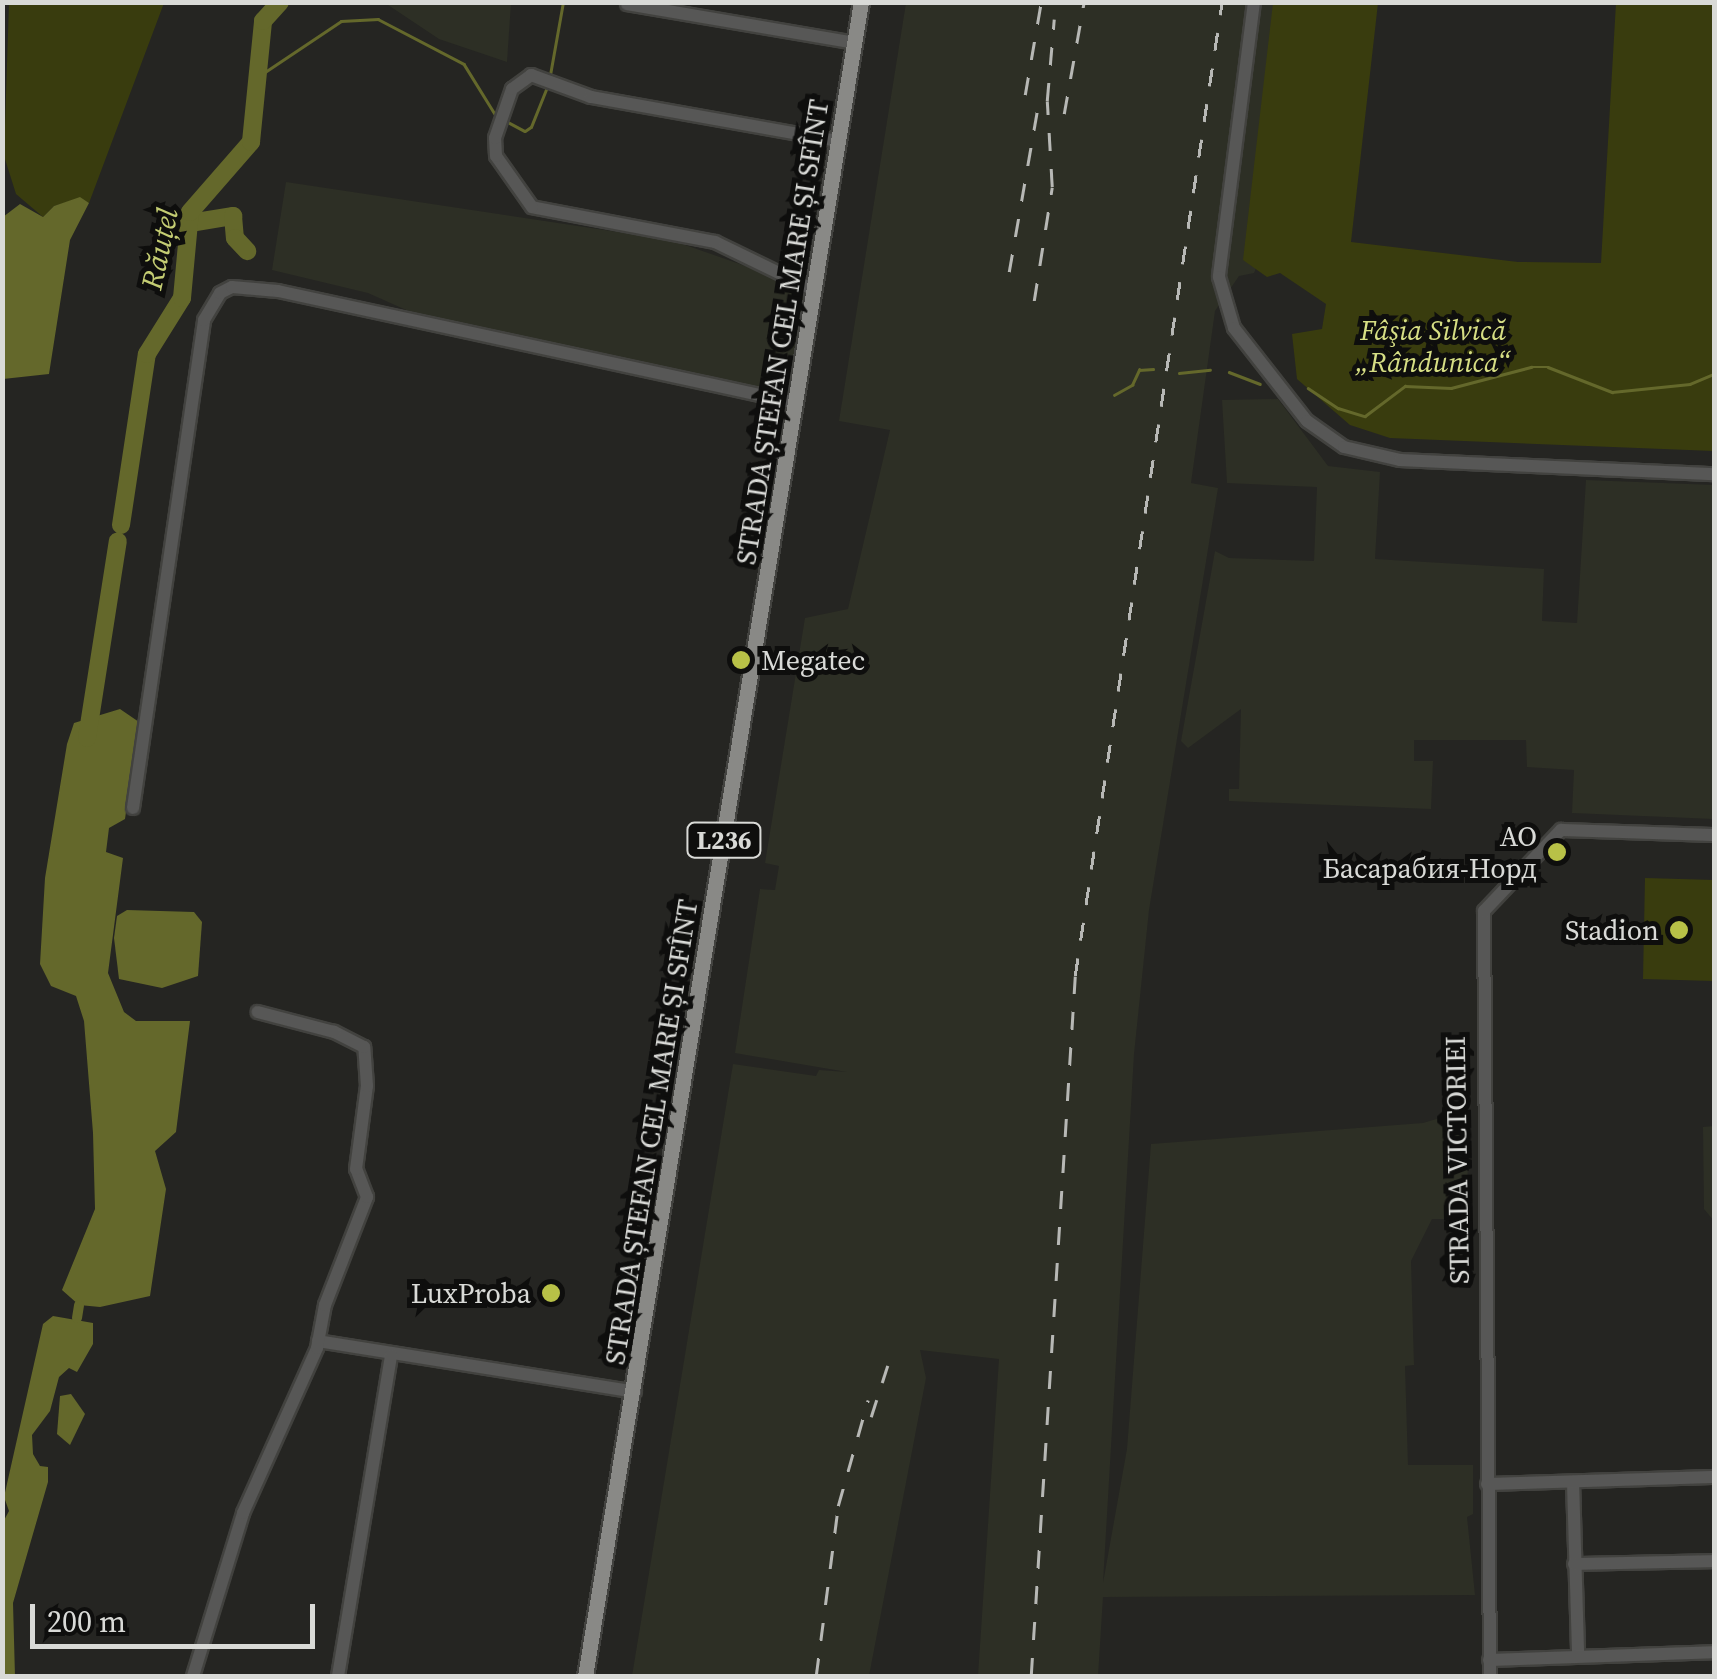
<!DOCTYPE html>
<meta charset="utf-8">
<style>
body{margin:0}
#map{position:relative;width:1717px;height:1679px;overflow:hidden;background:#252522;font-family:"Source Serif 4",serif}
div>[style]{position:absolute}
.built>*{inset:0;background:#2d2f25}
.green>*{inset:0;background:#393c0e}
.water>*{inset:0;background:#64682b}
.stream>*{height:2.5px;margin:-1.25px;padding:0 1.25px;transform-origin:1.25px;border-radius:1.25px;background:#64682b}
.canal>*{height:10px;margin:-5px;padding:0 5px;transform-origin:5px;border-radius:5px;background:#64682b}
.river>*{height:18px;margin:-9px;padding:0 9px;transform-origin:9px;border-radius:9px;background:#64682b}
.roads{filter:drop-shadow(2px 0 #42423f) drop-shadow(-2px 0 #42423f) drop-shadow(0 2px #42423f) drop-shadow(0 -2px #42423f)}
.minor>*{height:12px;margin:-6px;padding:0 6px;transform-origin:6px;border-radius:6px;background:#575756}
.major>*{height:15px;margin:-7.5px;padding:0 7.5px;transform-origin:7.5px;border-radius:7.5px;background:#898986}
.rail>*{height:2.5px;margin-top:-1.25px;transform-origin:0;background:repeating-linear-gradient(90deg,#b7b8b5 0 18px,transparent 0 36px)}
.dots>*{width:28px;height:28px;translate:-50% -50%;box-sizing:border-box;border:5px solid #0e0e0d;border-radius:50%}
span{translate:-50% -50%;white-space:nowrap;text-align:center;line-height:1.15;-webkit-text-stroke:10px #0e0e0d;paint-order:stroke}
.shield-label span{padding:2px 8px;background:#0e0e0d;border:2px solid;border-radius:8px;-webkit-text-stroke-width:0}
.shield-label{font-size:25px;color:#d9dad7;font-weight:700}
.park-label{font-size:28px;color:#d6de84;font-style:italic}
.street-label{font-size:28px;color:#d9dad7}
.poi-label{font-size:28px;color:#d9dad7}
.left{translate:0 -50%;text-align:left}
.right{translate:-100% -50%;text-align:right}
.water-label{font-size:30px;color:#c4cd73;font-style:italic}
.frame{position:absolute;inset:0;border:5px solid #d9dad7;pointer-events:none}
.scale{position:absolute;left:30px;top:1604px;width:285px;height:45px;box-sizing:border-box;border:5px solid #d9dad7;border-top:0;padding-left:12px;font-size:30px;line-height:35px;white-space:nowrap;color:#d9dad7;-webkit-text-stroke:8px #0e0e0d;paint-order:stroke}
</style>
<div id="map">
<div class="built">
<div style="clip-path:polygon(385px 3px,511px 3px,507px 62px,439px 39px)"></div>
<div style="clip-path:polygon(906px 3px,1295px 3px,1263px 253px,1254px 273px,1239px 276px,1215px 311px,1191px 483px,1218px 488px,1149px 910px,1134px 1054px,1103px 1583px,1127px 1449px,1151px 1144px,1423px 1123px,1467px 1110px,1468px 1219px,1432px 1219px,1411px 1261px,1414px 1365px,1405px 1366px,1408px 1465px,1473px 1465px,1473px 1514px,1467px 1517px,1475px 1595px,1103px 1597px,1098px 1676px,978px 1676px,999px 1359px,920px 1350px,926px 1378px,869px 1676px,632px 1676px,733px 1064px,816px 1076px,819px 1070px,847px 1072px,735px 1053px,760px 889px,775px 890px,779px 866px,765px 863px,805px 618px,848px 609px,890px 430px,839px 421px)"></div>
<div style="clip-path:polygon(286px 182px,671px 240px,814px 290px,797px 403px,451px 330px,368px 293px,272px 270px)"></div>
<div style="clip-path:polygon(1278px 399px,1328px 466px,1380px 472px,1375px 559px,1544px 569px,1542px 621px,1577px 623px,1586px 480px,1714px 485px,1714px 819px,1572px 813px,1574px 770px,1527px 767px,1526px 740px,1414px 740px,1414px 761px,1433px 761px,1431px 809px,1229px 801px,1229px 789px,1239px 789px,1241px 709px,1188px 748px,1181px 741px,1215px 551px,1229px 558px,1314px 561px,1317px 487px,1227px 483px,1222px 400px)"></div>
<div style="clip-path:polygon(1714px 1126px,1714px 1221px,1704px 1209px,1703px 1127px)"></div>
</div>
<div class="green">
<div style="clip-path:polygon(9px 3px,164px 3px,89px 203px,80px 198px,54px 206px,43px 217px,16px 194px,4px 156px)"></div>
<div style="clip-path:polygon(1273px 3px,1378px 3px,1351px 242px,1518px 262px,1601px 263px,1616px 3px,1714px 3px,1714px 451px,1390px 438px,1350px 425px,1297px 379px,1292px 334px,1322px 329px,1326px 304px,1280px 273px,1267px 277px,1243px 260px)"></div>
<div style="clip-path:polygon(1645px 878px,1714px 880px,1714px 981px,1643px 979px)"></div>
</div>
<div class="water">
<div style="clip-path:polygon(80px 197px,89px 203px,70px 240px,49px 374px,3px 379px,3px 217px,20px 204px,43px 217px,54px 206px)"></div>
<div style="clip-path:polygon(120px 709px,139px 722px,125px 819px,109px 828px,106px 852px,123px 858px,108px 973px,124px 1012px,136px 1021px,190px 1021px,176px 1132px,155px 1151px,166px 1189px,150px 1296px,100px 1307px,79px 1305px,62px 1290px,95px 1209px,93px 1133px,84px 1021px,76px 996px,51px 986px,40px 964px,45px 878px,67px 744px,74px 723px)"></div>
<div style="clip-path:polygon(127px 910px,194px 912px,202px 922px,198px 976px,162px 988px,119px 979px,114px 938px,117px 916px)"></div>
<div style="clip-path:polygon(53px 1316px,93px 1323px,93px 1344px,77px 1372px,69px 1368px,59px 1377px,50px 1411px,32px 1435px,33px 1454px,40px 1466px,48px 1467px,48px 1482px,13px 1603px,15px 1676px,3px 1676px,2px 1524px,9px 1511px,4px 1497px,43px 1324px)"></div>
<div style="clip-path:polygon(71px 1394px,85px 1414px,70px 1445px,57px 1434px,60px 1396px)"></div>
</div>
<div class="stream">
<div style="left:550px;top:75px;width:74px;rotate:-79.9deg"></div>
<div style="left:256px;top:78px;width:102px;rotate:-33.8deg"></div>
<div style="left:341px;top:21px;width:37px;rotate:-3deg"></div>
<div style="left:378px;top:19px;width:97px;rotate:27.6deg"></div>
<div style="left:464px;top:64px;width:59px;rotate:58.2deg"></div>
<div style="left:506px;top:121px;width:21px;rotate:28deg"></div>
<div style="left:525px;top:131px;width:7px;rotate:-34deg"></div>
<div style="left:531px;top:127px;width:43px;rotate:-68.2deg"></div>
<div style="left:1229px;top:372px;width:33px;rotate:21deg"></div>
<div style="left:1179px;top:373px;width:31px;rotate:-6deg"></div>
<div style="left:1308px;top:388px;width:36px;rotate:34deg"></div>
<div style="left:1338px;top:408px;width:28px;rotate:17deg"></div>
<div style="left:1365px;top:416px;width:50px;rotate:-36.9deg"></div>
<div style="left:1405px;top:386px;width:46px;rotate:2.5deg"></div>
<div style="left:1451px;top:388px;width:83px;rotate:-14.7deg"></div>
<div style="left:1531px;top:367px;width:17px"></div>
<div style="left:1548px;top:367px;width:69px;rotate:21.3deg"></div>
<div style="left:1612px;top:392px;width:78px;rotate:-5.9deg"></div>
<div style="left:1690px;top:384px;width:26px;rotate:-23deg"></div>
<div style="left:1114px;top:395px;width:21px;rotate:-29deg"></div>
<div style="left:1132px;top:385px;width:17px;rotate:-65deg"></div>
<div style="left:1139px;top:370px;width:14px;rotate:-4deg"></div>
</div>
<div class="canal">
<div style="left:77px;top:1318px;width:13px;rotate:-81deg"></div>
</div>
<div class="river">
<div style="left:190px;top:223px;width:44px;rotate:-9.2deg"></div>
<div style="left:233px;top:216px;width:22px;rotate:85deg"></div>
<div style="left:235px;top:238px;width:18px;rotate:47deg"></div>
<div style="left:121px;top:525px;width:173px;rotate:-81.4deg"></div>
<div style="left:147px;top:354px;width:66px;rotate:-58deg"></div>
<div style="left:182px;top:298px;width:86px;rotate:-84.7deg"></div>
<div style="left:190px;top:212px;width:93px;rotate:-48.9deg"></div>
<div style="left:251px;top:142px;width:122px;rotate:-84.3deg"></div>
<div style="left:263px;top:21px;width:25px;rotate:-48deg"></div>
<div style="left:87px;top:738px;width:199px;rotate:-81.1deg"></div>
</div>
<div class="roads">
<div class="minor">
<div style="left:1254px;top:2px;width:277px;rotate:97.3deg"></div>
<div style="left:1219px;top:277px;width:53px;rotate:73.6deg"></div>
<div style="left:1234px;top:328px;width:118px;rotate:51.9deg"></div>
<div style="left:1307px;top:421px;width:45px;rotate:35.1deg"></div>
<div style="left:1344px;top:447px;width:57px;rotate:13.1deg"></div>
<div style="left:1400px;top:460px;width:314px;rotate:2.6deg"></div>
<div style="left:627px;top:4px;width:231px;rotate:9.7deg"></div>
<div style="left:814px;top:290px;width:110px;rotate:-154.1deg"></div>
<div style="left:715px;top:242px;width:186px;rotate:-169.2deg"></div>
<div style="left:532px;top:207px;width:62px;rotate:-125.2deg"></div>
<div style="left:496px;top:156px;width:18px;rotate:-93deg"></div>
<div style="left:495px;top:138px;width:52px;rotate:-70.9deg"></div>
<div style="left:512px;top:89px;width:24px;rotate:-36deg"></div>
<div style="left:531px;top:75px;width:64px;rotate:20.1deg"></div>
<div style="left:591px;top:97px;width:251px;rotate:10.1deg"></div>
<div style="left:133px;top:808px;width:493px;rotate:-81.7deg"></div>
<div style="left:204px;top:320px;width:31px;rotate:-59deg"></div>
<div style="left:220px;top:293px;width:13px;rotate:-27deg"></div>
<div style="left:232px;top:287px;width:46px;rotate:5deg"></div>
<div style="left:278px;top:291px;width:531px;rotate:12.18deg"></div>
<div style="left:318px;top:1341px;width:321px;rotate:9.1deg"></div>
<div style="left:1573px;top:1482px;width:173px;rotate:88.3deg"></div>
<div style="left:1487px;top:1484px;width:227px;rotate:-1.8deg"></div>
<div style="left:1574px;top:1564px;width:140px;rotate:-1.2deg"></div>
<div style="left:1489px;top:1660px;width:225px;rotate:-2deg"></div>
<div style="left:193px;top:1676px;width:170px;rotate:-72.9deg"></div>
<div style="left:243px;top:1513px;width:181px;rotate:-65.8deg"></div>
<div style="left:317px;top:1348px;width:44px;rotate:-79.5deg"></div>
<div style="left:325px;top:1305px;width:116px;rotate:-68.7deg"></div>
<div style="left:367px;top:1197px;width:30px;rotate:-111deg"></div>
<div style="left:356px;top:1169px;width:84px;rotate:-82.5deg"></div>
<div style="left:367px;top:1086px;width:39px;rotate:-94deg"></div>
<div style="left:364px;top:1047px;width:34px;rotate:-153deg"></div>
<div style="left:334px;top:1032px;width:79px;rotate:-165.3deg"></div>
<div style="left:338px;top:1676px;width:325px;rotate:-80.6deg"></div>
<div style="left:1490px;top:1676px;width:765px;rotate:-90.45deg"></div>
<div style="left:1484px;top:911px;width:112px;rotate:-46.5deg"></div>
<div style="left:1561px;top:830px;width:153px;rotate:1.9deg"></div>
</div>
<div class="major">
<div style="left:585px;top:1676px;width:1697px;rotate:-80.64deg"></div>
</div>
</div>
<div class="rail">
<div style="left:1025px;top:95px;width:94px;rotate:-80.2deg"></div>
<div style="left:1064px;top:114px;width:114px;rotate:-79.9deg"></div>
<div style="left:1009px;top:272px;width:169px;rotate:-80.1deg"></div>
<div style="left:1034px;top:301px;width:115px;rotate:-81deg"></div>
<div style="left:1052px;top:187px;width:86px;rotate:-93.3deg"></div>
<div style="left:1047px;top:101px;width:82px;rotate:-85.1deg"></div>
<div style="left:871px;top:1417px;width:56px;rotate:-72.2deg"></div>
<div style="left:816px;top:1676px;width:171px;rotate:-82.6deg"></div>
<div style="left:838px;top:1506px;width:110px;rotate:-74.2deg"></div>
<div style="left:1031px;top:1676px;width:701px;rotate:-86.4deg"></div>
<div style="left:1075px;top:976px;width:985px;rotate:-81.42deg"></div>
</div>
<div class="dots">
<div style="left:741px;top:660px;background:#b8c147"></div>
<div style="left:1557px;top:852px;background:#b8c147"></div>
<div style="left:1679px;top:930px;background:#b8c147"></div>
<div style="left:551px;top:1293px;background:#b8c147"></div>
</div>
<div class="shield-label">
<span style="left:724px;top:840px">L236</span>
</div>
<div class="park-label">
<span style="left:1433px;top:346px">Fâşia Silvică<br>„Rândunica“</span>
</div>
<div class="street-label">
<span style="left:782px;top:332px;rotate:-81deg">STRADA ȘTEFAN CEL MARE ȘI SFÎNT</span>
<span style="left:651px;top:1132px;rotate:-81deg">STRADA ȘTEFAN CEL MARE ȘI SFÎNT</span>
<span style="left:1457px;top:1160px;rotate:-91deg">STRADA VICTORIEI</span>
</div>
<div class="poi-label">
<span class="left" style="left:761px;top:660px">Megatec</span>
<span class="right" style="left:1537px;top:852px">АО<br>Басарабия-Норд</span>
<span class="right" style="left:1659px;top:930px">Stadion</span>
<span class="right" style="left:531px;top:1293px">LuxProba</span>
</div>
<div class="water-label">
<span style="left:160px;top:249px;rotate:-78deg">Răuțel</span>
</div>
<div class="frame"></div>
<div class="scale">200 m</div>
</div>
